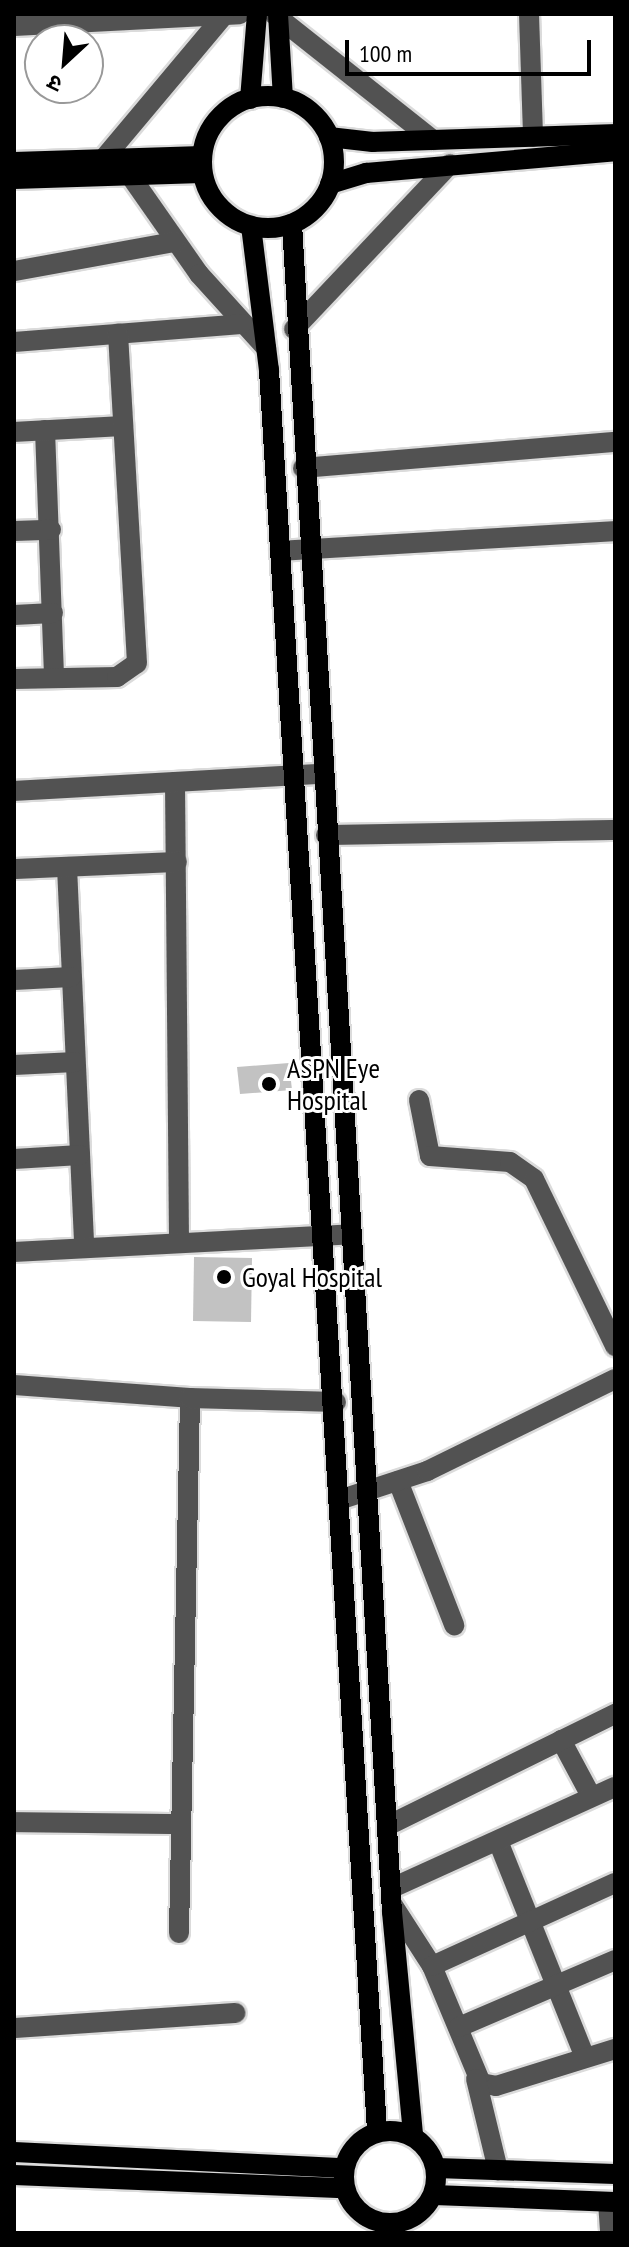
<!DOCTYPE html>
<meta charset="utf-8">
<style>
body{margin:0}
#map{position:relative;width:629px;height:2247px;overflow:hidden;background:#fff;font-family:"PT Sans Narrow","Noto Sans Devanagari",sans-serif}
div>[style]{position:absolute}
.building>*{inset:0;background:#c2c2c2}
.roads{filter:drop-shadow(2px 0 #dbdbdb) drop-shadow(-2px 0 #dbdbdb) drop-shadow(0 2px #dbdbdb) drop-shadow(0 -2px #dbdbdb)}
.minor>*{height:20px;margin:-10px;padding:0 10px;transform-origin:10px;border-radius:10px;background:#525252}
.major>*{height:20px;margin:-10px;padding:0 10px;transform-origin:10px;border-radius:10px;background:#000}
.major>.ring{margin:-10px;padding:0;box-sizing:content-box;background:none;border:20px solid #000;border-radius:50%}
.dots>*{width:22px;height:22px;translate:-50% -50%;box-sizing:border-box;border:4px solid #fff;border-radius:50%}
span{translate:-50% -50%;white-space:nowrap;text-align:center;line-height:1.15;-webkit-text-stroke:6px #fff;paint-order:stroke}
.poi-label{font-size:28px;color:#000}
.left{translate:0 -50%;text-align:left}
.frame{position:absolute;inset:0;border:16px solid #000;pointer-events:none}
.north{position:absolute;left:24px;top:24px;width:80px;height:80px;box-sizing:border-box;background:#fff;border:2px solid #999;border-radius:50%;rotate:206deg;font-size:22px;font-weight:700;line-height:32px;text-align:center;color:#000}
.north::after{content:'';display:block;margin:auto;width:28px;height:36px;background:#000;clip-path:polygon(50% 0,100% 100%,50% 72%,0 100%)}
.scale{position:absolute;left:345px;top:40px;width:246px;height:36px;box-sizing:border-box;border:4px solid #000;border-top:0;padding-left:10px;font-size:24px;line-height:28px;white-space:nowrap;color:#000;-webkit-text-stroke:6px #fff;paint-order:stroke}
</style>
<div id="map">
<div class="building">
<div style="clip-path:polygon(289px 1063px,292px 1090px,240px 1094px,237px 1067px)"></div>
<div style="clip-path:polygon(194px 1257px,252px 1258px,251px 1322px,193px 1321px)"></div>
</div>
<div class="roads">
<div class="minor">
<div style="left:274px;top:14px;width:203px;rotate:38.4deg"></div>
<div style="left:529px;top:14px;width:123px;rotate:88.1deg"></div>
<div style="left:14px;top:26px;width:226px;rotate:-3deg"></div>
<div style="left:105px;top:157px;width:185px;rotate:-50deg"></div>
<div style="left:129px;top:174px;width:122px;rotate:55deg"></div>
<div style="left:199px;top:274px;width:100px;rotate:47.8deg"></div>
<div style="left:14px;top:271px;width:163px;rotate:-10.3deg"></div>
<div style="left:294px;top:329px;width:227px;rotate:-46.6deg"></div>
<div style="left:14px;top:342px;width:228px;rotate:-4.5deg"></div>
<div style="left:45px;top:430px;width:247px;rotate:87.9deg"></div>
<div style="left:14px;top:432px;width:108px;rotate:-3.2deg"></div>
<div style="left:303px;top:468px;width:313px;rotate:-4.8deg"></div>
<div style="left:14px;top:531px;width:37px;rotate:-2deg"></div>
<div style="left:280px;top:551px;width:336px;rotate:-3.4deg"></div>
<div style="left:14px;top:615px;width:39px;rotate:-3deg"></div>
<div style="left:14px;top:679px;width:103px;rotate:-1.1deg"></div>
<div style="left:117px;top:677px;width:24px;rotate:-35deg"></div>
<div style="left:137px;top:663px;width:330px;rotate:-93.3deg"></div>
<div style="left:175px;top:782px;width:456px;rotate:89.5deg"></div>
<div style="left:14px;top:791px;width:307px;rotate:-3.2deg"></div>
<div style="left:326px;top:835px;width:289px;rotate:-1deg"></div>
<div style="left:67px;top:867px;width:381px;rotate:87.4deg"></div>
<div style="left:14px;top:869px;width:163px;rotate:-2.5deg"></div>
<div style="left:14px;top:980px;width:57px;rotate:-3deg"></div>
<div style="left:14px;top:1065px;width:61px;rotate:-2.8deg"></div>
<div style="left:419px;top:1100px;width:57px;rotate:78.9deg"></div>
<div style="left:430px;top:1156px;width:80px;rotate:4.3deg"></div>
<div style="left:510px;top:1162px;width:29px;rotate:35deg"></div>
<div style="left:534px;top:1179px;width:186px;rotate:64.1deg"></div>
<div style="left:14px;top:1159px;width:66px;rotate:-3.5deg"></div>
<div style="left:14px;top:1252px;width:338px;rotate:-3deg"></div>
<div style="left:14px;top:1385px;width:176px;rotate:4.2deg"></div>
<div style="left:398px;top:1481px;width:155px;rotate:68.7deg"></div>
<div style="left:339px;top:1500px;width:93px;rotate:-18.2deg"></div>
<div style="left:427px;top:1471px;width:209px;rotate:-26.1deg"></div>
<div style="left:561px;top:1740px;width:64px;rotate:61.8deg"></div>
<div style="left:14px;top:1822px;width:166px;rotate:0.7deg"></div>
<div style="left:387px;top:1826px;width:254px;rotate:-26.2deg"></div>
<div style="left:498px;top:1841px;width:233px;rotate:68.1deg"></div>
<div style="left:392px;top:1888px;width:245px;rotate:-24.4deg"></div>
<div style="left:392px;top:1904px;width:74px;rotate:57.2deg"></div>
<div style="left:432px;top:1966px;width:127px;rotate:67.3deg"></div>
<div style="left:481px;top:2083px;width:15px;rotate:11deg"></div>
<div style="left:496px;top:2086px;width:125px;rotate:-17.3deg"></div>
<div style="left:179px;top:1933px;width:535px;rotate:-88.82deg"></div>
<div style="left:190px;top:1398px;width:146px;rotate:1.6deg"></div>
<div style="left:432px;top:1966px;width:201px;rotate:-24.4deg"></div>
<div style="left:459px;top:2027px;width:170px;rotate:-23.2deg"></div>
<div style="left:14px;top:2028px;width:222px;rotate:-3.9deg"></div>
<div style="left:476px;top:2079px;width:94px;rotate:76.4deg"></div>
<div style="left:608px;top:2202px;width:31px;rotate:86deg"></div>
</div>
<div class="major">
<div style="left:278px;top:14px;width:84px;rotate:86.6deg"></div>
<div class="ring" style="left:202px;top:96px;width:112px;height:112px"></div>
<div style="left:250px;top:99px;width:85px;rotate:-85.3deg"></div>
<div style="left:329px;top:137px;width:44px;rotate:6.5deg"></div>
<div style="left:373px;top:142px;width:242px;rotate:-1.9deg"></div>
<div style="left:14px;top:162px;width:188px;rotate:-1.8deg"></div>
<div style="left:14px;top:179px;width:188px;rotate:-1.8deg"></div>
<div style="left:330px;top:184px;width:38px;rotate:-17deg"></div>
<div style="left:366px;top:173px;width:250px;rotate:-5deg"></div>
<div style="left:292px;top:224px;width:1691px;rotate:86.61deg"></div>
<div style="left:392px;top:1912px;width:225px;rotate:84.6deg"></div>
<div style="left:251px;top:226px;width:145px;rotate:82.9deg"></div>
<div style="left:269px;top:370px;width:1765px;rotate:86.49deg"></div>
<div class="ring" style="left:344px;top:2131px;width:72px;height:72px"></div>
<div style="left:14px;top:2152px;width:330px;rotate:2.8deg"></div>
<div style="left:436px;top:2168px;width:179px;rotate:1.9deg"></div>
<div style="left:14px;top:2175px;width:330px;rotate:2.3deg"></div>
<div style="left:434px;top:2195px;width:181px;rotate:2.2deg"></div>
</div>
</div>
<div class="dots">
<div style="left:269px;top:1084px;background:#000"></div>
<div style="left:224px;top:1277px;background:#000"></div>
</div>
<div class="poi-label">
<span class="left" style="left:287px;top:1084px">ASPN Eye<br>Hospital</span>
<span class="left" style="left:242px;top:1277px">Goyal Hospital</span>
</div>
<div class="frame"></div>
<div class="north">उ</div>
<div class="scale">100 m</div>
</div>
